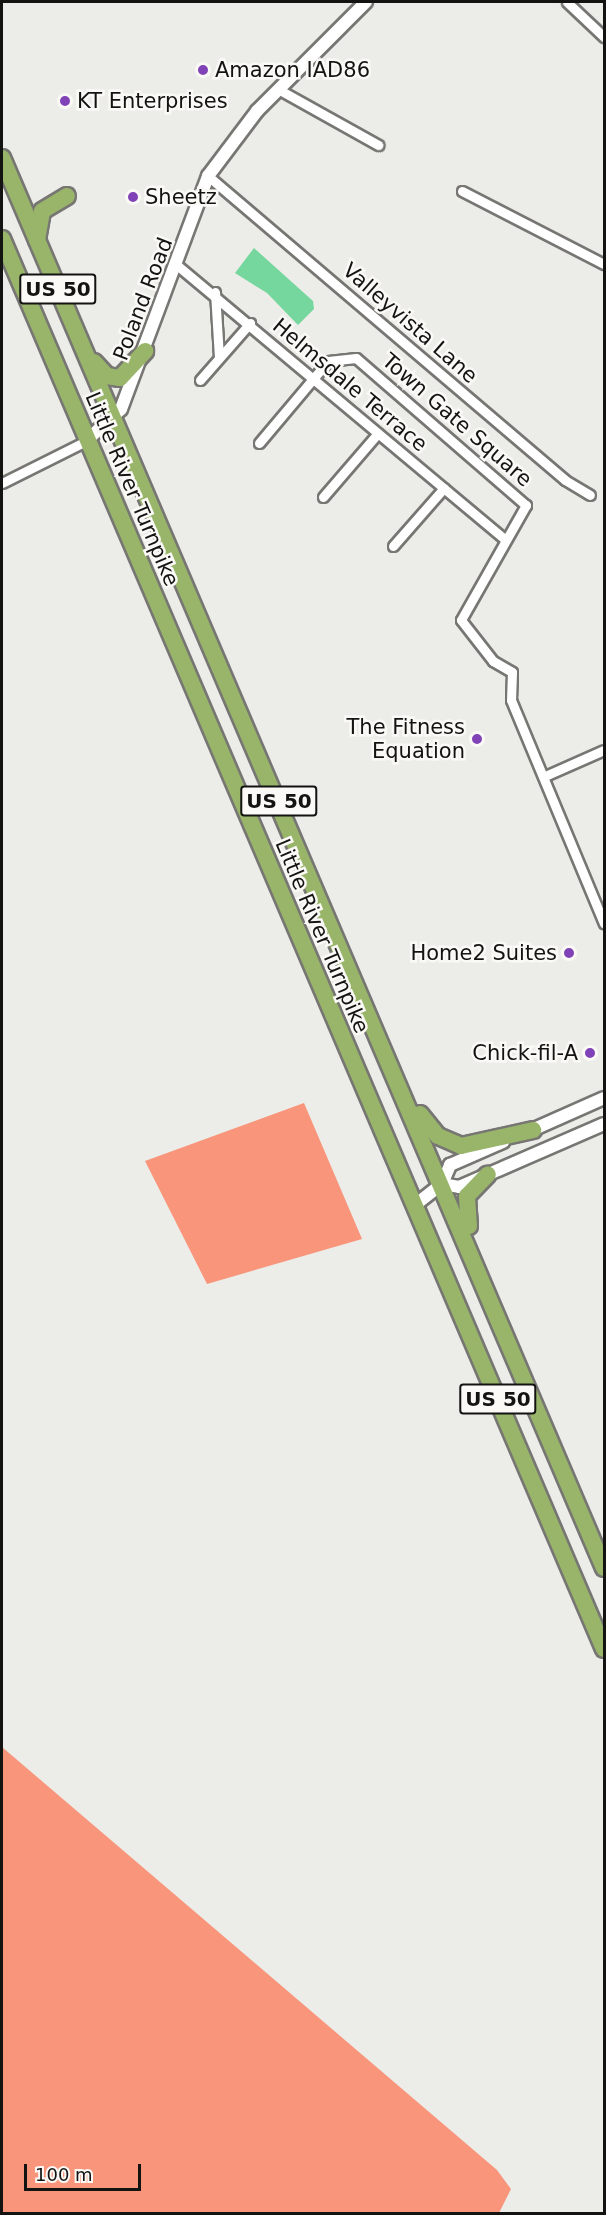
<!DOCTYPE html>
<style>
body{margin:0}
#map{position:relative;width:606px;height:2215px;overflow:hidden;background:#ecece8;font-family:"DejaVu Sans",sans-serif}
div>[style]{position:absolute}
.forest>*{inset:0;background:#f8957b}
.water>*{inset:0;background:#75d79d}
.roads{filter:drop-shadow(2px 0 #777673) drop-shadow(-2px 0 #777673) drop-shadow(0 2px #777673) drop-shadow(0 -2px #777673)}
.street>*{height:9px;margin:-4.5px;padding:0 4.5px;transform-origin:4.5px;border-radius:4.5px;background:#fff}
.secondary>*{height:12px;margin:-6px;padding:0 6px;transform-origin:6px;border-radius:6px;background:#fff}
.highway>*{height:16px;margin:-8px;padding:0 8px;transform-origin:8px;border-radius:8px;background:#98b56a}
.dots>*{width:16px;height:16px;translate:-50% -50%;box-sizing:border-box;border:3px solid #faf9f6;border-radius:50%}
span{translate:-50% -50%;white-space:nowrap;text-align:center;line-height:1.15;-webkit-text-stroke:5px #faf9f6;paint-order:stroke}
.shield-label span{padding:2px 4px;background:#faf9f6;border:2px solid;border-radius:4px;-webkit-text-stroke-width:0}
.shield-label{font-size:20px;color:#131312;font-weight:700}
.poi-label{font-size:21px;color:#131312}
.left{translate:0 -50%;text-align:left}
.right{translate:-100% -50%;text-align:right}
.street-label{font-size:21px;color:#131312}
.frame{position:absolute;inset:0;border:3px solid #131312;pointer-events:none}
.scale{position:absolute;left:24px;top:2164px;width:117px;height:27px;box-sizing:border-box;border:3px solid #131312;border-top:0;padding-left:8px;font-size:18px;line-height:21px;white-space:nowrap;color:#131312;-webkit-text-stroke:4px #faf9f6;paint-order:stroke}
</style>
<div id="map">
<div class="forest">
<div style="clip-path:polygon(304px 1103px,362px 1239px,207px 1284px,145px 1161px)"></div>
<div style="clip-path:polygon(2px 1747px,497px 2170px,511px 2189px,499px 2213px,2px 2213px)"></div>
</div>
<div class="water">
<div style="clip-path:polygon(254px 248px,313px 301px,314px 309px,298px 325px,267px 293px,235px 273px)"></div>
</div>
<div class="roads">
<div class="street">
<div style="left:567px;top:2px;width:51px;rotate:43.4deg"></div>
<div style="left:278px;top:89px;width:115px;rotate:29.2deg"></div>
<div style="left:208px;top:176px;width:469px;rotate:40.4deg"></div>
<div style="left:565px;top:480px;width:29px;rotate:31deg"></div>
<div style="left:462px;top:191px;width:160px;rotate:27.2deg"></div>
<div style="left:178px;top:266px;width:427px;rotate:39.9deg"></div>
<div style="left:215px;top:292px;width:65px;rotate:86.5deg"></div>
<div style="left:200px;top:380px;width:76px;rotate:-48.7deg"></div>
<div style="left:259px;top:443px;width:107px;rotate:-49.9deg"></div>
<div style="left:328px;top:361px;width:28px;rotate:-6deg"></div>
<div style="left:356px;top:358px;width:225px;rotate:40.9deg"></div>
<div style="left:526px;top:505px;width:132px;rotate:119.5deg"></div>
<div style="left:461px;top:620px;width:52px;rotate:52deg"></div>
<div style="left:493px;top:661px;width:22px;rotate:30deg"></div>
<div style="left:512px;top:672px;width:28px;rotate:92deg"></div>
<div style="left:511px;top:700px;width:242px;rotate:67.4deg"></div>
<div style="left:2px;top:483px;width:94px;rotate:-26.6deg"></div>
<div style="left:323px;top:497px;width:84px;rotate:-49.3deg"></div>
<div style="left:393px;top:546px;width:77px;rotate:-48.7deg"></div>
<div style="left:545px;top:776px;width:64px;rotate:-23.8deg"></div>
</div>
<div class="secondary">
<div style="left:86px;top:441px;width:47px;rotate:-42.4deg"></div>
<div style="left:121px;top:409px;width:249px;rotate:-69.5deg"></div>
<div style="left:208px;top:176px;width:81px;rotate:-53deg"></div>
<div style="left:257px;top:111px;width:154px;rotate:-45deg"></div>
<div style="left:525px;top:1133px;width:86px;rotate:-23.9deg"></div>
<div style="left:442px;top:1184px;width:17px;rotate:10deg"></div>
<div style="left:459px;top:1187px;width:158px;rotate:-23.5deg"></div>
<div style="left:415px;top:1205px;width:34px;rotate:-38deg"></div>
<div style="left:442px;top:1184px;width:21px;rotate:-67deg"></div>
<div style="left:450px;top:1165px;width:58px;rotate:-23.5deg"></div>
</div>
<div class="highway">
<div style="left:2px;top:158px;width:1533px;rotate:66.88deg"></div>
<div style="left:2px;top:239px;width:1533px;rotate:66.88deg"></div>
<div style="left:37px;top:240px;width:29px;rotate:-80deg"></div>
<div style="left:42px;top:211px;width:29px;rotate:-31deg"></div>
<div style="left:94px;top:362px;width:19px;rotate:47deg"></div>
<div style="left:107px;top:376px;width:13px;rotate:9deg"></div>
<div style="left:120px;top:378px;width:37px;rotate:-47deg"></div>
<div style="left:420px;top:1114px;width:28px;rotate:51deg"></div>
<div style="left:438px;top:1136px;width:25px;rotate:23deg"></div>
<div style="left:461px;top:1146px;width:74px;rotate:-12.5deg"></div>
<div style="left:469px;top:1226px;width:30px;rotate:-94deg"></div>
<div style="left:467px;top:1196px;width:30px;rotate:-46deg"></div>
</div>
</div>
<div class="dots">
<div style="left:203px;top:70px;background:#8042b7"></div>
<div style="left:65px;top:101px;background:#8042b7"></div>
<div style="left:133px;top:197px;background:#8042b7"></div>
<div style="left:477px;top:739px;background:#8042b7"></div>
<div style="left:569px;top:953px;background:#8042b7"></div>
<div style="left:590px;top:1053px;background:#8042b7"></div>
</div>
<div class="shield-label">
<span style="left:58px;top:289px">US 50</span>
<span style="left:279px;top:801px">US 50</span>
<span style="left:498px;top:1399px">US 50</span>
</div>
<div class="poi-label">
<span class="left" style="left:215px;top:70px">Amazon IAD86</span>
<span class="left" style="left:77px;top:101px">KT Enterprises</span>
<span class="left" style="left:145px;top:197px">Sheetz</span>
<span class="right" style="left:465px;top:739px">The Fitness<br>Equation</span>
<span class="right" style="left:557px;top:953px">Home2 Suites</span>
<span class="right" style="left:578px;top:1053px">Chick-fil-A</span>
</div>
<div class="street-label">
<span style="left:143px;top:299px;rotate:-69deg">Poland Road</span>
<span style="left:410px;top:323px;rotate:41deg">Valleyvista Lane</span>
<span style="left:350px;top:385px;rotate:40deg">Helmsdale Terrace</span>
<span style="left:457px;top:420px;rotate:41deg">Town Gate Square</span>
<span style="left:132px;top:489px;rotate:67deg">Little River Turnpike</span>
<span style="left:322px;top:936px;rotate:67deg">Little River Turnpike</span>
</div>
<div class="frame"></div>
<div class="scale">100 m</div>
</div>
